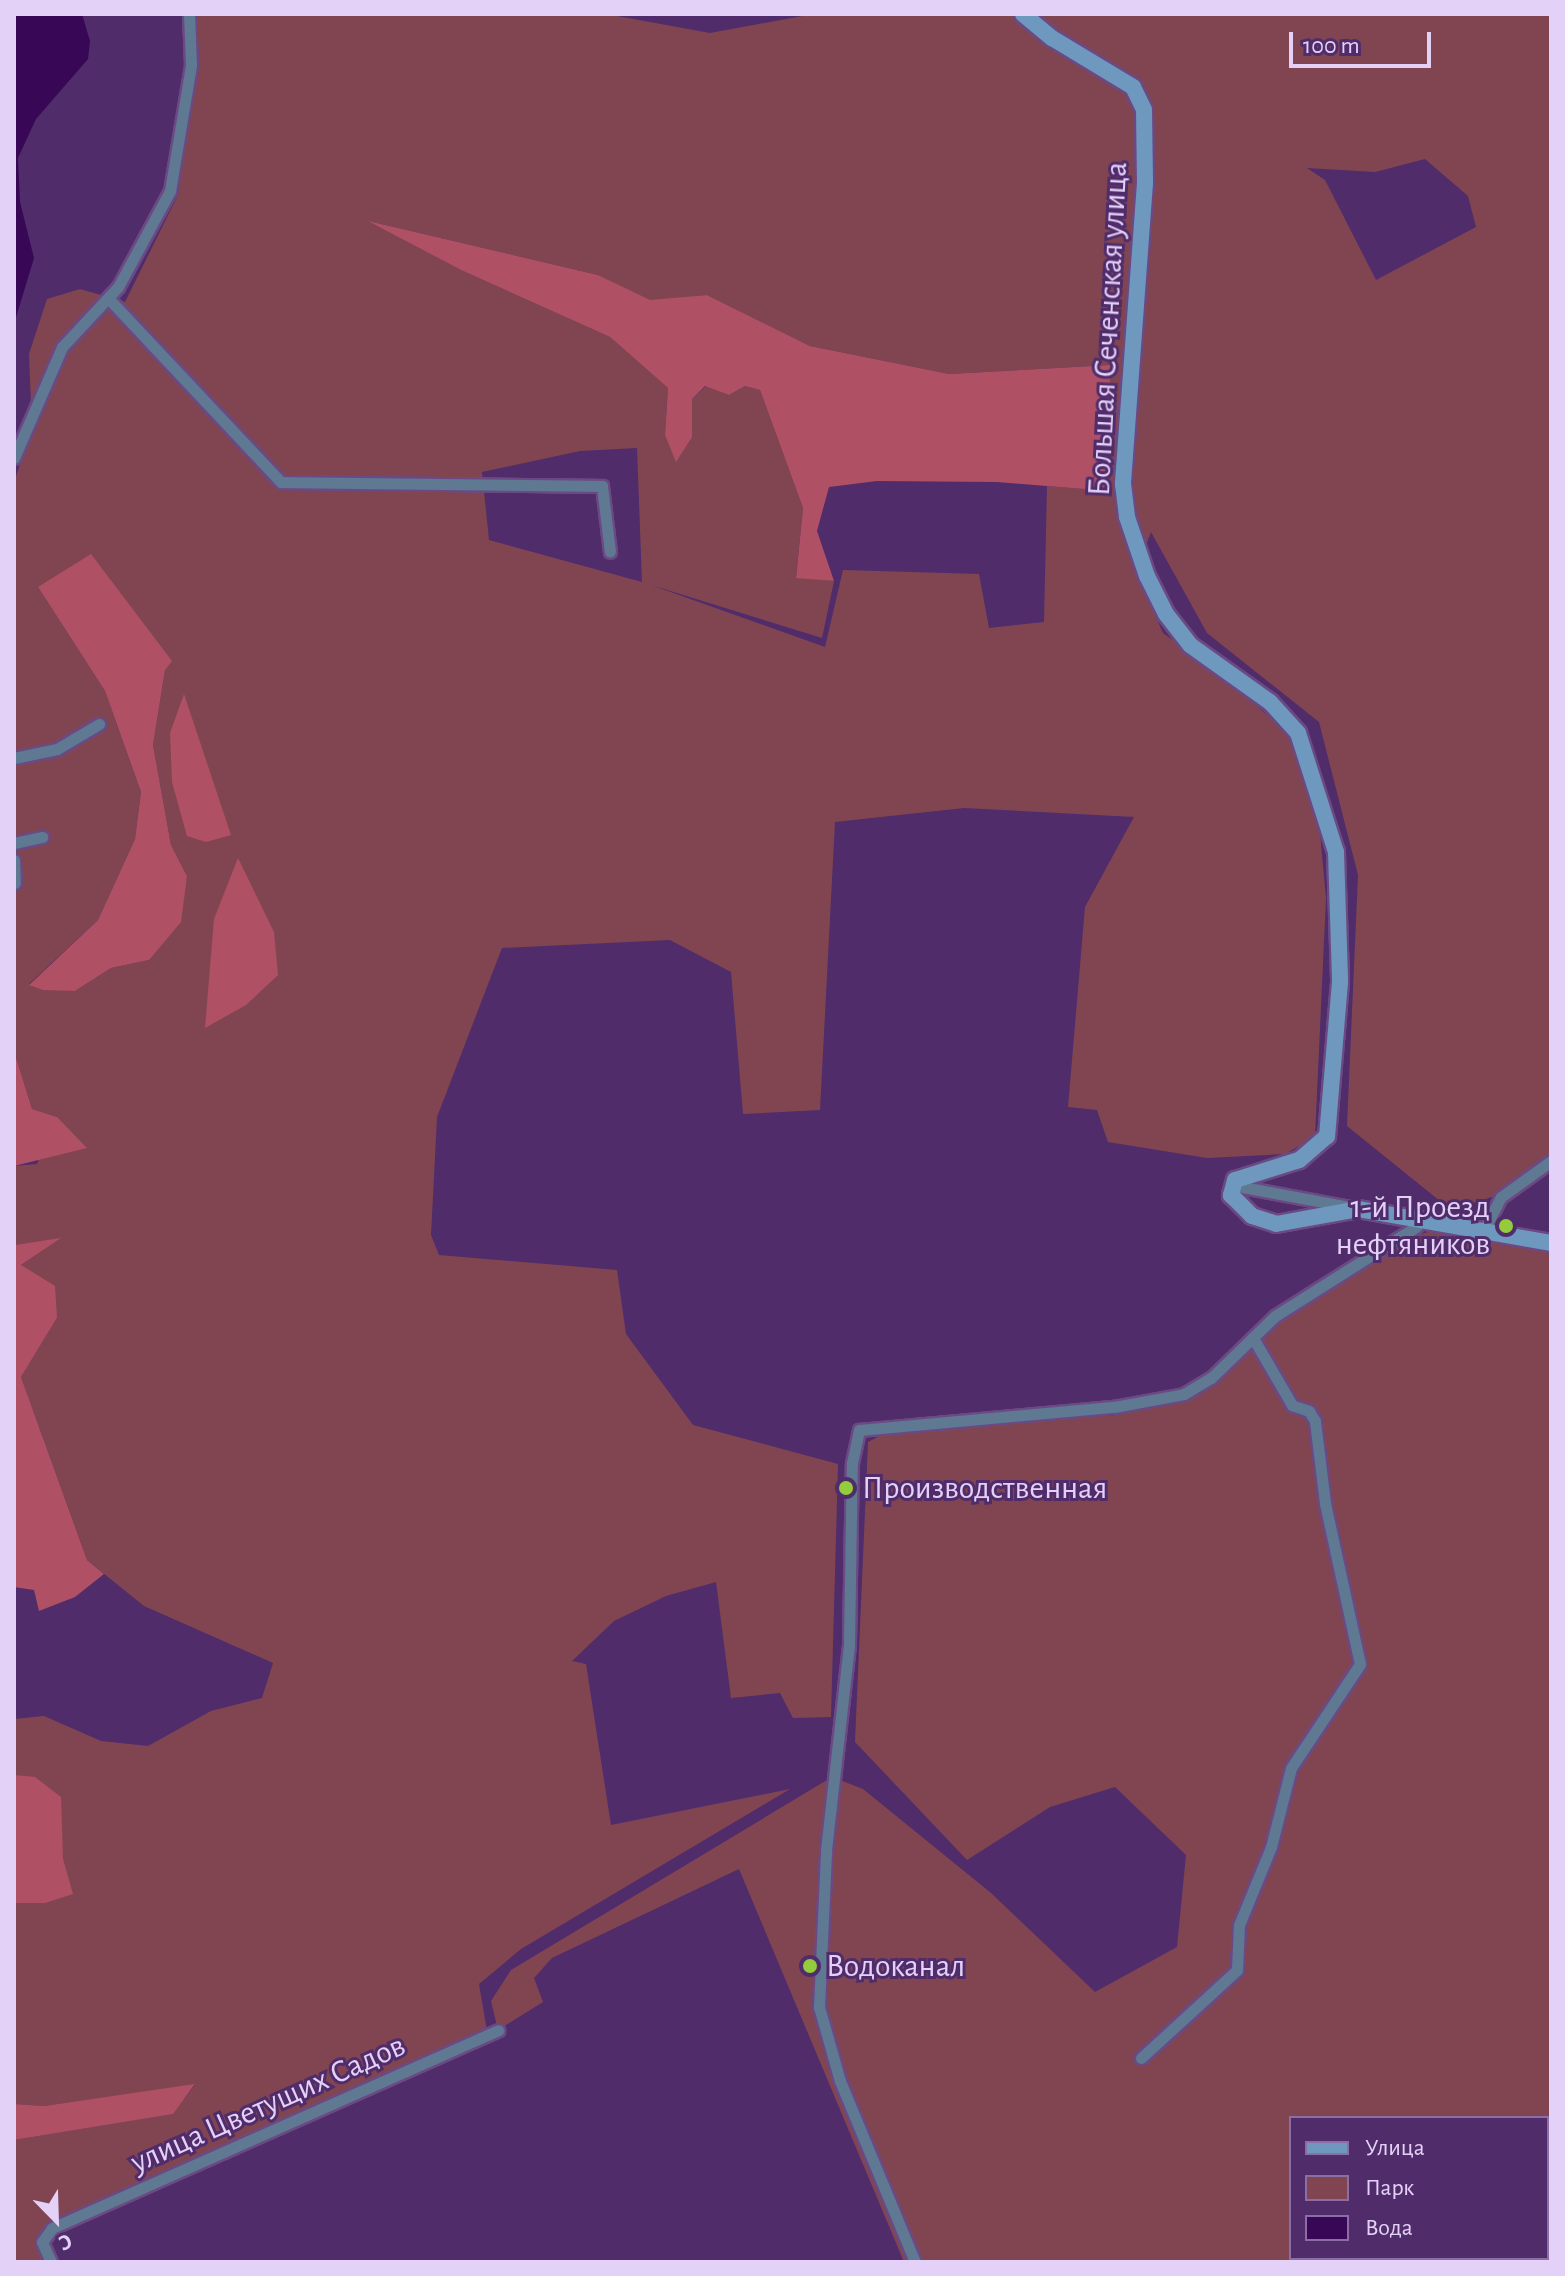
<!DOCTYPE html>
<meta charset="utf-8">
<style>
body{margin:0}
#map{position:relative;width:1565px;height:2276px;overflow:hidden;background:#502c6b;font-family:"Alegreya Sans",sans-serif}
div>[style]{position:absolute}
.green>*{inset:0;background:#814551}
.forest>*{inset:0;background:#b05065}
.water>*{inset:0;background:#380755}
.stream>*{height:3px;margin:-1.5px;padding:0 1.5px;transform-origin:1.5px;border-radius:1.5px;background:#380755}
.roads{filter:drop-shadow(2px 0 #6b4a84) drop-shadow(-2px 0 #6b4a84) drop-shadow(0 2px #6b4a84) drop-shadow(0 -2px #6b4a84)}
.street>*{height:11px;margin:-5.5px;padding:0 5.5px;transform-origin:5.5px;border-radius:5.5px;background:#5f7992}
.secondary>*{height:16px;margin:-8px;padding:0 8px;transform-origin:8px;border-radius:8px;background:#6f98bf}
.dots>*{width:22px;height:22px;translate:-50% -50%;box-sizing:border-box;border:4px solid #502c6b;border-radius:50%}
span{translate:-50% -50%;white-space:nowrap;text-align:center;line-height:1.15;-webkit-text-stroke:6px #502c6b;paint-order:stroke}
.street-label{font-size:32px;color:#e4d1f7}
.poi-label{font-size:32px;color:#e4d1f7}
.right{translate:-100% -50%;text-align:right}
.left{translate:0 -50%;text-align:left}
.frame{position:absolute;inset:0;border:16px solid #e4d1f7;pointer-events:none}
.legend{position:absolute;left:1289px;top:2116px;width:260px;height:144px;box-sizing:border-box;background:#502c6b;border:2px solid #8b6ea3;margin:0;padding:10px 14px;list-style:none;font-size:24px;color:#e4d1f7}
.legend li{display:flex;align-items:center;gap:16px;height:40px}
.legend b{width:40px;border:2px solid #8b6ea3}
.north{position:absolute;left:16px;top:2180px;width:80px;height:80px;-webkit-text-stroke:6px #502c6b;paint-order:stroke;rotate:157deg;font-size:22px;font-weight:700;line-height:32px;text-align:center;color:#e4d1f7}
.north::after{content:'';display:block;margin:auto;width:28px;height:36px;background:#e4d1f7;clip-path:polygon(50% 0,100% 100%,50% 72%,0 100%)}
.scale{position:absolute;left:1289px;top:32px;width:142px;height:36px;box-sizing:border-box;border:4px solid #e4d1f7;border-top:0;padding-left:10px;font-size:24px;line-height:28px;white-space:nowrap;color:#e4d1f7;-webkit-text-stroke:6px #502c6b;paint-order:stroke}
</style>
<div id="map">
<div class="green">
<div style="clip-path:polygon(evenodd,195px 14px,606px 14px,710px 33px,813px 14px,1551px 14px,1551px 1157px,1498px 1195px,1445px 1212px,1440px 1201px,1347px 1126px,1358px 875px,1319px 722px,1207px 633px,1151px 532px,1136px 572px,1163px 633px,1226px 678px,1293px 738px,1319px 822px,1326px 898px,1315px 1137px,1285px 1154px,1207px 1158px,1108px 1142px,1097px 1110px,1068px 1107px,1085px 907px,1134px 817px,964px 808px,835px 822px,820px 1110px,743px 1114px,731px 972px,670px 940px,502px 948px,437px 1117px,431px 1235px,439px 1255px,617px 1270px,626px 1334px,693px 1425px,838px 1464px,831px 1717px,793px 1718px,780px 1693px,731px 1698px,716px 1582px,666px 1596px,614px 1621px,572px 1661px,586px 1664px,611px 1825px,790px 1789px,521px 1949px,479px 1984px,488px 2037px,61px 2225px,48px 2243px,56px 2262px,14px 2262px,14px 2140px,172px 2114px,195px 2085px,44px 2106px,14px 2104px,14px 1719px,44px 1716px,101px 1741px,148px 1746px,211px 1711px,262px 1698px,273px 1663px,144px 1606px,87px 1560px,21px 1377px,57px 1318px,21px 1265px,14px 1270px,59px 1239px,14px 1245px,14px 1166px,37px 1164px,57px 1117px,32px 1109px,14px 1051px,14px 482px,32px 429px,29px 354px,47px 299px,80px 289px,125px 302px,178px 195px,197px 41px,195px 14px,1425px 159px,1468px 196px,1476px 227px,1376px 280px,1325px 180px,1307px 168px,1375px 172px,1425px 159px,195px 14px,372px 222px,598px 275px,650px 301px,707px 295px,810px 346px,949px 374px,1110px 365px,1109px 491px,1047px 486px,1044px 622px,989px 628px,979px 574px,843px 570px,825px 647px,651px 585px,822px 638px,834px 581px,796px 577px,803px 508px,760px 390px,745px 386px,729px 395px,706px 386px,692px 399px,692px 437px,665px 435px,668px 388px,610px 337px,463px 271px,372px 222px,195px 14px,637px 448px,642px 582px,489px 540px,482px 472px,580px 451px,637px 448px,195px 14px,38px 587px,165px 670px,153px 745px,171px 845px,187px 876px,149px 960px,111px 968px,75px 991px,29px 984px,98px 920px,135px 839px,141px 792px,105px 691px,38px 587px)"></div>
<div style="clip-path:polygon(1434px 1230px,1551px 1249px,1551px 2185px,1547px 2186px,1547px 2118px,1291px 2118px,1291px 2258px,1339px 2258px,1338px 2262px,904px 2262px,739px 1869px,552px 1958px,534px 1978px,543px 2002px,498px 2030px,491px 2001px,511px 1970px,832px 1777px,863px 1789px,991px 1893px,1095px 1992px,1177px 1947px,1186px 1855px,1115px 1787px,1050px 1807px,967px 1860px,855px 1742px,868px 1442px,885px 1433px,1116px 1415px,1189px 1400px,1228px 1372px,1279px 1320px,1406px 1239px)"></div>
<div style="clip-path:polygon(1551px 2252px,1551px 2262px,1407px 2262px,1526px 2260px,1547px 2258px)"></div>
</div>
<div class="forest">
<div style="clip-path:polygon(368px 221px,598px 275px,650px 300px,707px 295px,810px 346px,949px 374px,1110px 365px,1109px 491px,997px 482px,877px 481px,829px 487px,817px 531px,834px 581px,796px 578px,803px 508px,760px 390px,745px 386px,729px 395px,705px 386px,692px 399px,692px 437px,676px 462px,665px 435px,668px 388px,610px 337px,463px 271px)"></div>
<div style="clip-path:polygon(91px 554px,172px 661px,165px 670px,153px 745px,171px 845px,187px 876px,181px 922px,149px 960px,111px 968px,75px 991px,43px 990px,29px 985px,98px 920px,135px 839px,141px 792px,105px 691px,38px 587px)"></div>
<div style="clip-path:polygon(184px 694px,231px 835px,206px 842px,187px 836px,172px 782px,170px 733px)"></div>
<div style="clip-path:polygon(238px 858px,274px 932px,278px 975px,246px 1005px,205px 1028px,214px 919px)"></div>
<div style="clip-path:polygon(14px 1051px,32px 1109px,57px 1117px,87px 1148px,14px 1166px)"></div>
<div style="clip-path:polygon(61px 1238px,21px 1265px,55px 1286px,57px 1318px,21px 1377px,87px 1560px,104px 1574px,75px 1597px,39px 1611px,34px 1590px,14px 1587px,14px 1245px)"></div>
<div style="clip-path:polygon(14px 1775px,35px 1777px,61px 1797px,63px 1859px,73px 1894px,45px 1903px,14px 1903px)"></div>
<div style="clip-path:polygon(195px 2084px,173px 2114px,14px 2140px,14px 2104px,44px 2106px)"></div>
</div>
<div class="water">
<div style="clip-path:polygon(14px 14px,82px 14px,90px 41px,88px 59px,36px 119px,18px 158px,20px 202px,34px 258px,14px 324px)"></div>
</div>
<div class="stream">
<div style="left:1547px;top:2236px;width:4px;rotate:-27deg"></div>
<div style="left:1355px;top:2262px;width:4px;rotate:-76deg"></div>
</div>
<div class="roads">
<div class="street">
<div style="left:109px;top:299px;width:251px;rotate:46.8deg"></div>
<div style="left:281px;top:482px;width:321px;rotate:0.7deg"></div>
<div style="left:602px;top:486px;width:66px;rotate:83.1deg"></div>
<div style="left:14px;top:458px;width:121px;rotate:-66.6deg"></div>
<div style="left:62px;top:347px;width:82px;rotate:-47deg"></div>
<div style="left:118px;top:287px;width:109px;rotate:-61.6deg"></div>
<div style="left:170px;top:191px;width:128px;rotate:-80.5deg"></div>
<div style="left:191px;top:65px;width:51px;rotate:-92.2deg"></div>
<div style="left:14px;top:758px;width:44px;rotate:-11.8deg"></div>
<div style="left:57px;top:749px;width:49px;rotate:-30.8deg"></div>
<div style="left:14px;top:843px;width:29px;rotate:-12deg"></div>
<div style="left:14px;top:860px;width:23px;rotate:88deg"></div>
<div style="left:1232px;top:1185px;width:119px;rotate:10.6deg"></div>
<div style="left:1484px;top:1230px;width:37px;rotate:-63deg"></div>
<div style="left:1501px;top:1197px;width:62px;rotate:-35.8deg"></div>
<div style="left:1141px;top:2058px;width:130px;rotate:-42.5deg"></div>
<div style="left:1237px;top:1970px;width:45px;rotate:-87.5deg"></div>
<div style="left:1239px;top:1925px;width:84px;rotate:-67.7deg"></div>
<div style="left:1271px;top:1847px;width:81px;rotate:-75.8deg"></div>
<div style="left:1291px;top:1768px;width:125px;rotate:-56.4deg"></div>
<div style="left:1360px;top:1664px;width:165px;rotate:-102.3deg"></div>
<div style="left:1325px;top:1503px;width:83px;rotate:-97deg"></div>
<div style="left:1315px;top:1421px;width:12px;rotate:-121deg"></div>
<div style="left:1309px;top:1411px;width:18px;rotate:-161deg"></div>
<div style="left:1292px;top:1405px;width:78px;rotate:-120.2deg"></div>
<div style="left:51px;top:2262px;width:22px;rotate:-114deg"></div>
<div style="left:42px;top:2242px;width:17px;rotate:-54deg"></div>
<div style="left:52px;top:2228px;width:488px;rotate:-23.9deg"></div>
<div style="left:915px;top:2262px;width:196px;rotate:-112.5deg"></div>
<div style="left:840px;top:2081px;width:77px;rotate:-105.8deg"></div>
<div style="left:819px;top:2007px;width:157px;rotate:-87.4deg"></div>
<div style="left:826px;top:1850px;width:207px;rotate:-83.6deg"></div>
<div style="left:849px;top:1644px;width:181px;rotate:-89.1deg"></div>
<div style="left:852px;top:1463px;width:34px;rotate:-78deg"></div>
<div style="left:859px;top:1430px;width:256px;rotate:-5.2deg"></div>
<div style="left:1114px;top:1407px;width:71px;rotate:-10.5deg"></div>
<div style="left:1184px;top:1394px;width:31px;rotate:-31deg"></div>
<div style="left:1211px;top:1378px;width:89px;rotate:-44.1deg"></div>
<div style="left:1275px;top:1316px;width:167px;rotate:-32.3deg"></div>
<div style="left:1416px;top:1227px;width:11px;rotate:-56deg"></div>
</div>
<div class="secondary">
<div style="left:1023px;top:14px;width:38px;rotate:40deg"></div>
<div style="left:1052px;top:38px;width:95px;rotate:31.2deg"></div>
<div style="left:1133px;top:87px;width:25px;rotate:64deg"></div>
<div style="left:1144px;top:110px;width:73px;rotate:89.2deg"></div>
<div style="left:1145px;top:183px;width:302px;rotate:94.2deg"></div>
<div style="left:1123px;top:484px;width:33px;rotate:83deg"></div>
<div style="left:1127px;top:517px;width:62px;rotate:71.3deg"></div>
<div style="left:1147px;top:576px;width:42px;rotate:63.4deg"></div>
<div style="left:1166px;top:614px;width:39px;rotate:52deg"></div>
<div style="left:1190px;top:645px;width:98px;rotate:35.5deg"></div>
<div style="left:1270px;top:702px;width:42px;rotate:47.9deg"></div>
<div style="left:1298px;top:733px;width:125px;rotate:72.3deg"></div>
<div style="left:1336px;top:852px;width:130px;rotate:88.2deg"></div>
<div style="left:1340px;top:982px;width:155px;rotate:94.8deg"></div>
<div style="left:1327px;top:1136px;width:37px;rotate:139deg"></div>
<div style="left:1299px;top:1160px;width:67px;rotate:162.6deg"></div>
<div style="left:1235px;top:1180px;width:16px;rotate:105deg"></div>
<div style="left:1231px;top:1195px;width:30px;rotate:45deg"></div>
<div style="left:1252px;top:1216px;width:25px;rotate:18deg"></div>
<div style="left:1276px;top:1224px;width:83px;rotate:-10.4deg"></div>
<div style="left:1358px;top:1209px;width:196px;rotate:10deg"></div>
</div>
</div>
<div class="dots">
<div style="left:1506px;top:1226px;background:#95cc3b"></div>
<div style="left:846px;top:1488px;background:#95cc3b"></div>
<div style="left:810px;top:1966px;background:#95cc3b"></div>
</div>
<div class="street-label">
<span style="left:1108px;top:329px;rotate:-87deg">Большая Сеченская улица</span>
<span style="left:268px;top:2104px;rotate:-24deg">улица Цветущих Садов</span>
</div>
<div class="poi-label">
<span class="right" style="left:1490px;top:1226px">1-й Проезд<br>нефтяников</span>
<span class="left" style="left:862px;top:1488px">Производственная</span>
<span class="left" style="left:826px;top:1966px">Водоканал</span>
</div>
<div class="frame"></div>
<ul class="legend">
<li><b style="height:10px;background:#6f98bf"></b>Улица</li>
<li><b style="height:22px;background:#814551"></b>Парк</li>
<li><b style="height:22px;background:#380755"></b>Вода</li>
</ul>
<div class="north">С</div>
<div class="scale">100 m</div>
</div>
